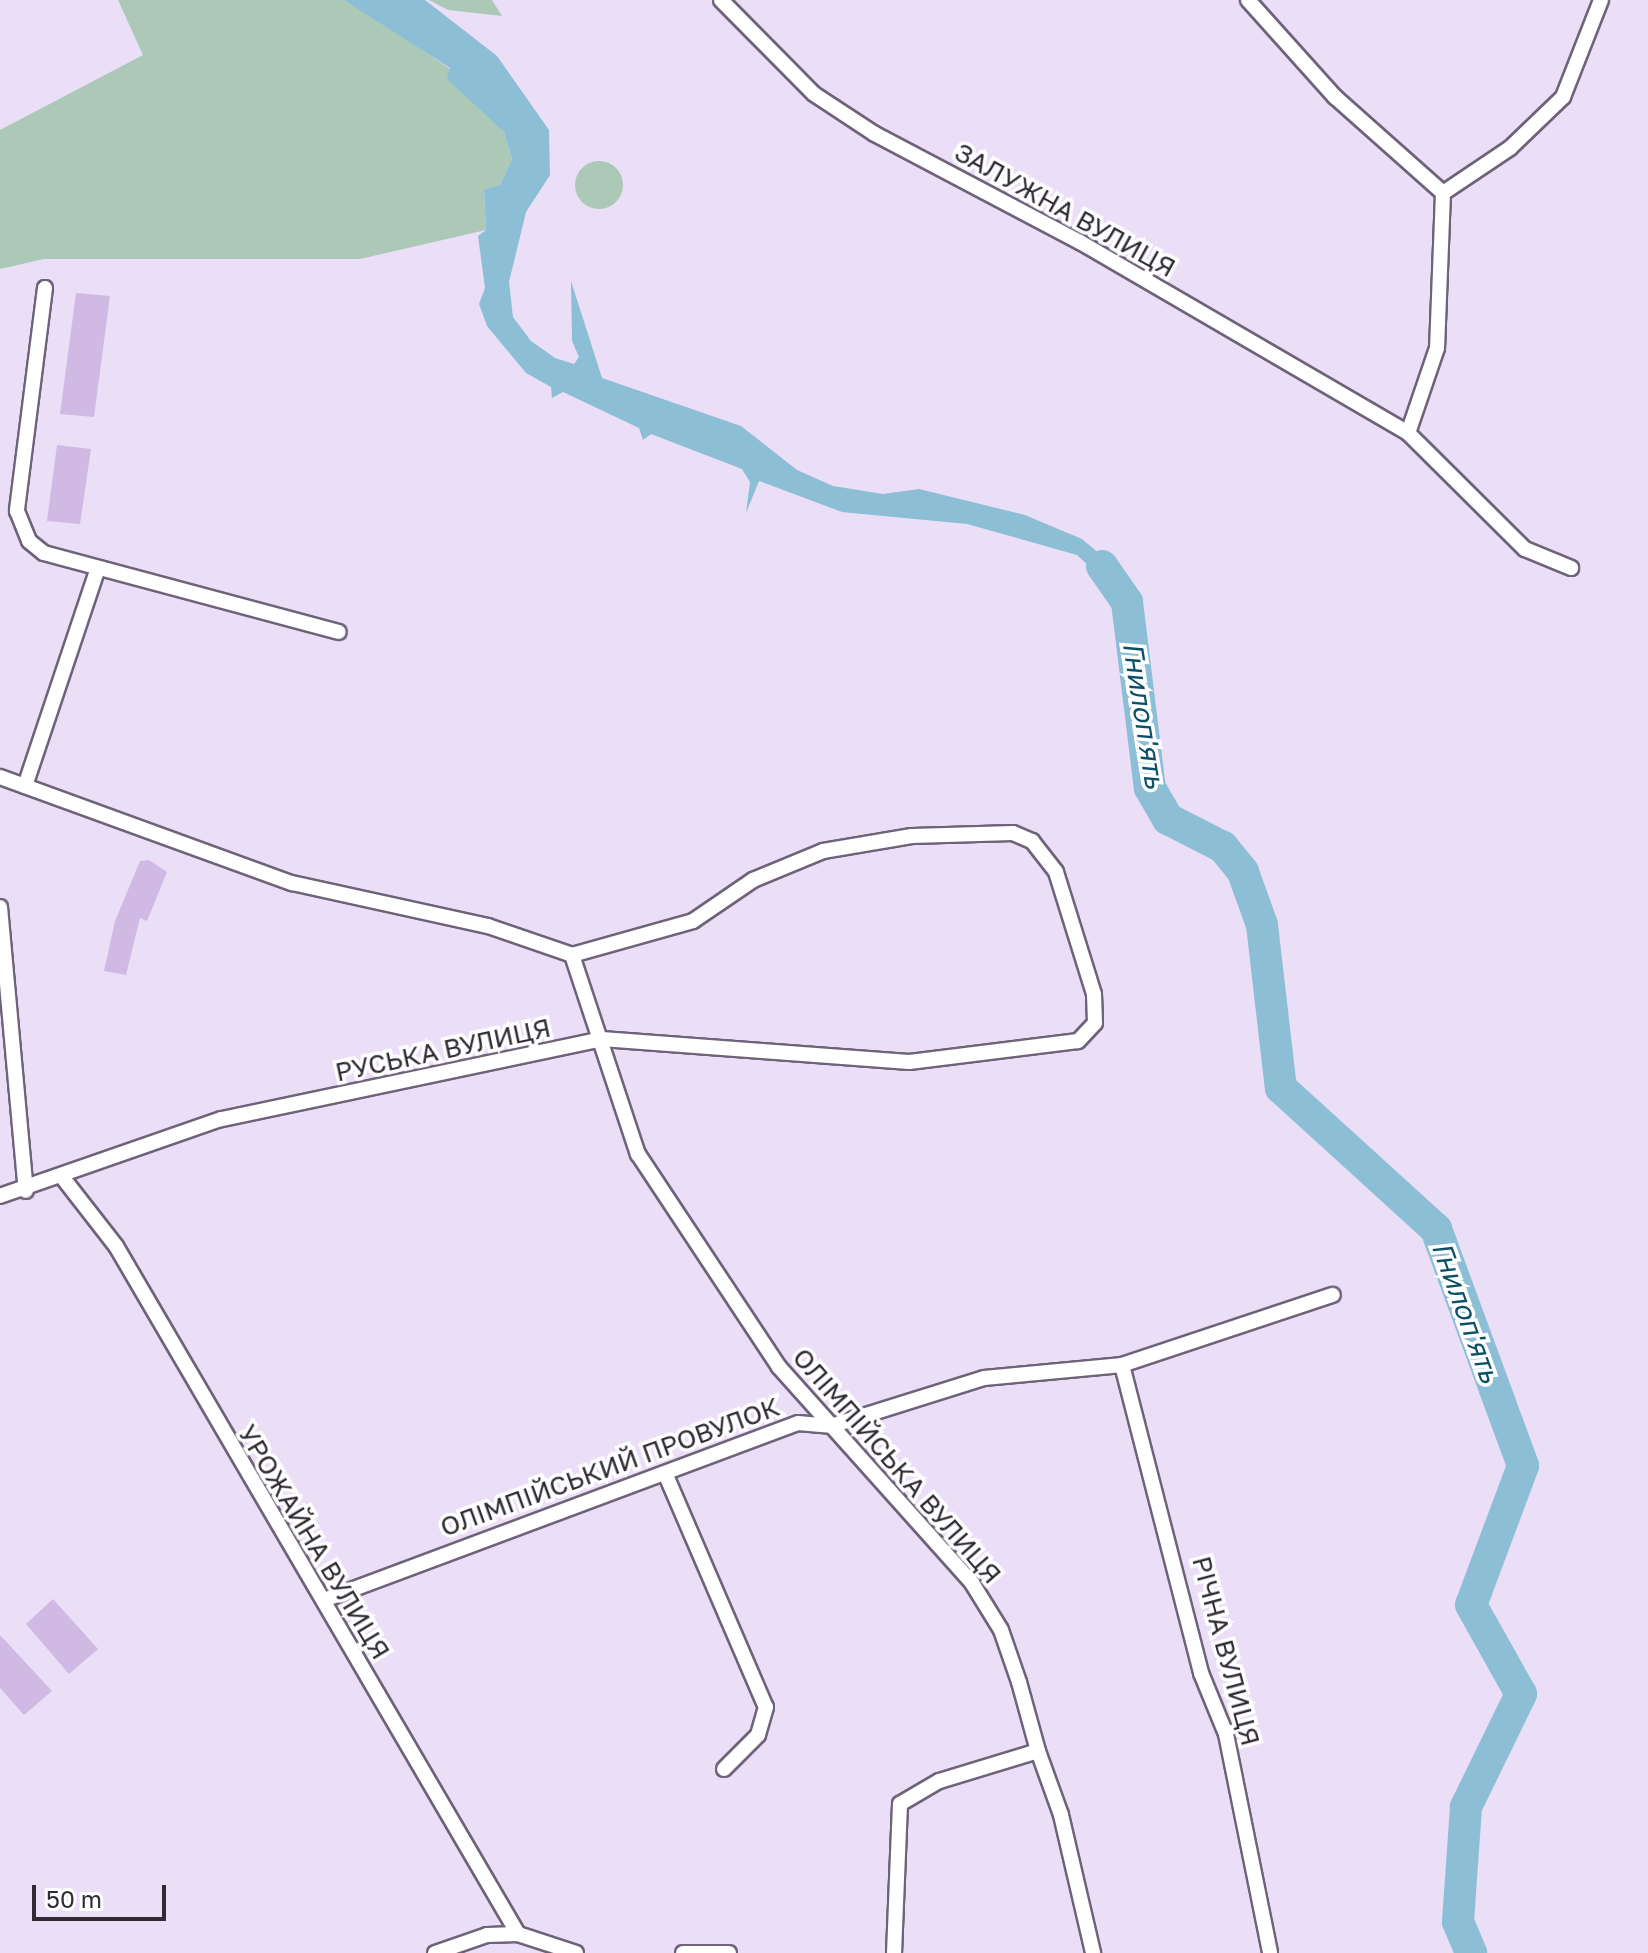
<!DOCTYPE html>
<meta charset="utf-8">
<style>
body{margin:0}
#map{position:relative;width:1648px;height:1953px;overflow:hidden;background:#ebdef7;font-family:"Golos Text",sans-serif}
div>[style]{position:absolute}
.green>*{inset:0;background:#acc9b7}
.round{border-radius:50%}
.water>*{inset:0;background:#8cbed5}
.river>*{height:32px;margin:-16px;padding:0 16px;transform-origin:16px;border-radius:16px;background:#8cbed5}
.building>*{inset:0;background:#d0bae4}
.roads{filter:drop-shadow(2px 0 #6e6379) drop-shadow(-2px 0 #6e6379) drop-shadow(0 2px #6e6379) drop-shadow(0 -2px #6e6379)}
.street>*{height:14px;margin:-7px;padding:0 7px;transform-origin:7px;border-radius:7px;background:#fff}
span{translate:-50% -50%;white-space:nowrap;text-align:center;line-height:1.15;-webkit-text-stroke:7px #fff;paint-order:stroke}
.street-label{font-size:26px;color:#2f2a33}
.water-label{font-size:28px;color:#0c5068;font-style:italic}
.scale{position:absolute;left:32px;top:1885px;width:134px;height:36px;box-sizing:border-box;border:4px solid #2f2a33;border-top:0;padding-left:10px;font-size:24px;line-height:28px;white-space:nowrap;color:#2f2a33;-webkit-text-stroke:6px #fff;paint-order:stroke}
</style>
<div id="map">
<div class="green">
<div style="clip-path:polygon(118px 0,344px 0,380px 21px,450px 69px,504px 132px,512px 159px,500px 185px,484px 189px,486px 230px,360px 259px,44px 259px,0 269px,0 130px,143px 55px)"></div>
<div style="clip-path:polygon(429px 0,492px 0,502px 16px,448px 10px)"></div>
<div class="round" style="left:575px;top:161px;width:48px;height:48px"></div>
</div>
<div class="water">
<div style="clip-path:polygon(344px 0,425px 0,497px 56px,549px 130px,550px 175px,526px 212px,509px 282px,513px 317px,531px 341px,555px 358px,574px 364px,579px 357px,572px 341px,571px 281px,602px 378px,741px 426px,797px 470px,833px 486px,883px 494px,919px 489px,1025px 515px,1082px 539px,1114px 566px,1127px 602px,1077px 555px,967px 524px,842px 512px,759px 481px,746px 513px,750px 482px,742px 469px,651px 434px,643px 440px,639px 428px,563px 392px,552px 398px,551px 387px,526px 373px,487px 326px,479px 304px,485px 288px,478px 236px,486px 230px,484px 189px,500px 185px,512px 159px,504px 132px,447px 79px,450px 68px)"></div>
</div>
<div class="river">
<div style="left:1102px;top:566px;width:44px;rotate:55.2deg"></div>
<div style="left:1127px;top:602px;width:187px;rotate:83deg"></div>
<div style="left:1150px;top:788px;width:36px;rotate:60deg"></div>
<div style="left:1168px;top:819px;width:62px;rotate:27deg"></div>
<div style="left:1223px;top:847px;width:32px;rotate:51deg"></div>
<div style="left:1243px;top:872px;width:56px;rotate:70.3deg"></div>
<div style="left:1262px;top:925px;width:164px;rotate:83.4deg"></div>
<div style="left:1281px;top:1088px;width:210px;rotate:42.3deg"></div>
<div style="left:1436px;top:1229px;width:252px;rotate:69.8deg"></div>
<div style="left:1523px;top:1466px;width:148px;rotate:110.5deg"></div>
<div style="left:1471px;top:1605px;width:102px;rotate:60.7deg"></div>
<div style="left:1521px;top:1694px;width:126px;rotate:116deg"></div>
<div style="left:1466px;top:1807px;width:115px;rotate:94deg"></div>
<div style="left:1458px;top:1922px;width:34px;rotate:67deg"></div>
</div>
<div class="building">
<div style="clip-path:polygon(76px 293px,110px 296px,94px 417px,60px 414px)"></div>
<div style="clip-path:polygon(57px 445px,91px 449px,80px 524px,47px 521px)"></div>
<div style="clip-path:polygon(149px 860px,167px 872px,147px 921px,140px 918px,126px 975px,104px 971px,115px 921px,140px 861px)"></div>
<div style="clip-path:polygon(53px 1599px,98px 1649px,69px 1674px,26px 1624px)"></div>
<div style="clip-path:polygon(0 1635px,52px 1691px,24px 1715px,0 1688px)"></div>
</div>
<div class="roads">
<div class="street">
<div style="left:721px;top:0;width:132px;rotate:45.3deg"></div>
<div style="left:814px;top:94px;width:73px;rotate:33.3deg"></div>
<div style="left:875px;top:134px;width:232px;rotate:27.8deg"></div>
<div style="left:1080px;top:242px;width:380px;rotate:30.2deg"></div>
<div style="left:1248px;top:0;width:130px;rotate:48.1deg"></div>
<div style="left:1335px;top:97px;width:144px;rotate:41.6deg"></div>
<div style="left:1443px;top:193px;width:155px;rotate:92.2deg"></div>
<div style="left:1437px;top:348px;width:90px;rotate:108.8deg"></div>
<div style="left:1408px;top:433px;width:165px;rotate:44.8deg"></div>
<div style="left:1525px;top:549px;width:50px;rotate:22.4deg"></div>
<div style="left:1443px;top:193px;width:81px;rotate:-33.9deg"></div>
<div style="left:1510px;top:148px;width:74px;rotate:-43.9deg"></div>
<div style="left:1563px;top:97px;width:104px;rotate:-68.6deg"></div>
<div style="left:45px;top:288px;width:225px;rotate:97.2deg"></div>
<div style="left:17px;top:511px;width:32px;rotate:68deg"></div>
<div style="left:29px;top:541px;width:19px;rotate:39deg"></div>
<div style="left:44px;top:553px;width:305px;rotate:15deg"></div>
<div style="left:0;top:777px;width:311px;rotate:20deg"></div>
<div style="left:292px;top:883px;width:201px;rotate:12.4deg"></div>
<div style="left:488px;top:926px;width:89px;rotate:19deg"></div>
<div style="left:572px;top:955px;width:126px;rotate:-15.7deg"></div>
<div style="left:693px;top:921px;width:73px;rotate:-34.3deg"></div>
<div style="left:753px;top:880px;width:76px;rotate:-22.5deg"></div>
<div style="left:823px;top:851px;width:90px;rotate:-9.6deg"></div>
<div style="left:912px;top:836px;width:101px;rotate:-1.7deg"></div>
<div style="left:1013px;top:833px;width:21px;rotate:23deg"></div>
<div style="left:1032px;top:841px;width:39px;rotate:52deg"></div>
<div style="left:1056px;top:872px;width:128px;rotate:72.7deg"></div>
<div style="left:1094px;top:994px;width:29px;rotate:88deg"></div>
<div style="left:1095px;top:1023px;width:25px;rotate:133deg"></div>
<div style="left:1078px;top:1041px;width:170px;rotate:172.9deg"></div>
<div style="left:909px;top:1062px;width:308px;rotate:-175.7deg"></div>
<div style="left:602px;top:1039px;width:389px;rotate:168.1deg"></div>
<div style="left:221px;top:1119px;width:234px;rotate:160.8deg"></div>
<div style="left:25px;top:786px;width:230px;rotate:-71.5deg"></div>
<div style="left:0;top:907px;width:285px;rotate:84.8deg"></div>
<div style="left:572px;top:955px;width:210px;rotate:71.7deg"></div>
<div style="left:638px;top:1154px;width:255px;rotate:56.5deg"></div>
<div style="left:779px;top:1367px;width:290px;rotate:48.2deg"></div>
<div style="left:972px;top:1583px;width:55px;rotate:58.3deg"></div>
<div style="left:1001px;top:1630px;width:55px;rotate:70.9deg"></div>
<div style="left:1019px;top:1682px;width:72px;rotate:74.6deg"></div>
<div style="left:1038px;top:1751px;width:103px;rotate:163.1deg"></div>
<div style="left:939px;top:1781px;width:45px;rotate:149.5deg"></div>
<div style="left:900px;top:1804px;width:149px;rotate:92.3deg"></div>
<div style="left:63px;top:1178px;width:86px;rotate:52.1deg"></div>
<div style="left:116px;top:1246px;width:797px;rotate:59.7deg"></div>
<div style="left:1122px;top:1365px;width:318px;rotate:75.6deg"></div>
<div style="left:1201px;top:1673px;width:66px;rotate:67.7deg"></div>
<div style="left:1226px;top:1734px;width:223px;rotate:78.6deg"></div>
<div style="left:665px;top:1473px;width:255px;rotate:66.7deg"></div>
<div style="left:766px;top:1707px;width:29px;rotate:106deg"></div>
<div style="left:758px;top:1735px;width:48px;rotate:135deg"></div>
<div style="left:324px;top:1600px;width:506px;rotate:-20.48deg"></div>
<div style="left:798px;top:1423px;width:33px;rotate:5deg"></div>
<div style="left:831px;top:1426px;width:160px;rotate:-17.4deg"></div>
<div style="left:984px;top:1378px;width:139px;rotate:-5.4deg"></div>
<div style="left:1122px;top:1365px;width:222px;rotate:-18.4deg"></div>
<div style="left:1038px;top:1751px;width:68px;rotate:70.2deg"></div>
<div style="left:1061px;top:1815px;width:142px;rotate:76.9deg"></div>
<div style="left:435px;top:1953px;width:55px;rotate:-19.1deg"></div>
<div style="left:487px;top:1935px;width:31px;rotate:-2deg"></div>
<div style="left:518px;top:1934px;width:61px;rotate:18.1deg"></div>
<div style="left:683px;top:1953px;width:46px"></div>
</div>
</div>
<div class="street-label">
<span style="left:1065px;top:210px;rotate:29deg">ЗАЛУЖНА ВУЛИЦЯ</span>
<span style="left:443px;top:1050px;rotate:-12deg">РУСЬКА ВУЛИЦЯ</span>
<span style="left:897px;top:1466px;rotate:49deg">ОЛІМПІЙСЬКА ВУЛИЦЯ</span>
<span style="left:610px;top:1467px;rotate:-20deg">ОЛІМПІЙСЬКИЙ ПРОВУЛОК</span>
<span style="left:314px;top:1542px;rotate:59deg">УРОЖАЙНА ВУЛИЦЯ</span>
<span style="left:1226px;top:1651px;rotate:75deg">РІЧНА ВУЛИЦЯ</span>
</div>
<div class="water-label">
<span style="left:1144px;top:715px;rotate:81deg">Гнилоп'ять</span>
<span style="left:1466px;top:1312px;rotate:70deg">Гнилоп'ять</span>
</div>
<div class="scale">50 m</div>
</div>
